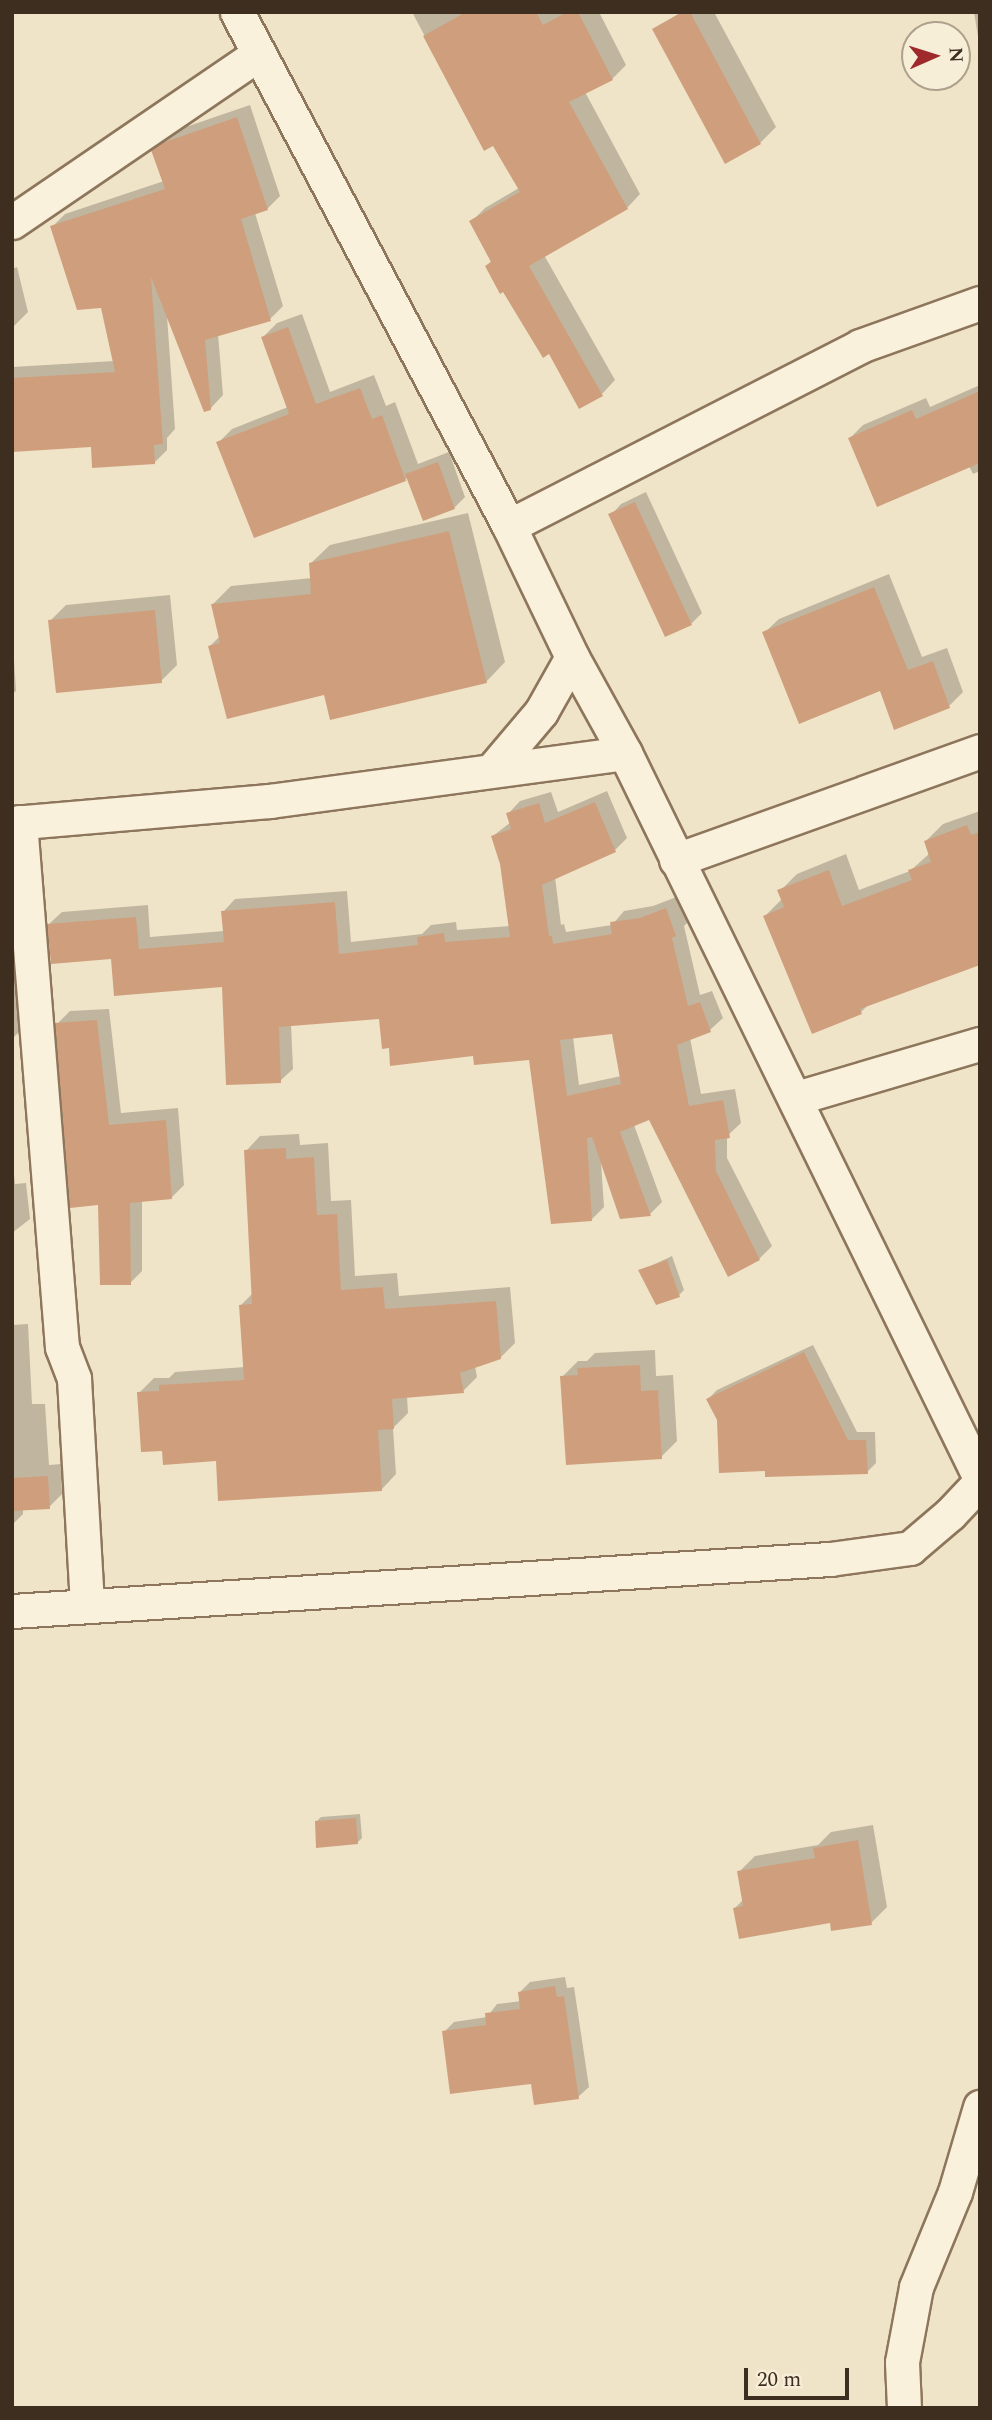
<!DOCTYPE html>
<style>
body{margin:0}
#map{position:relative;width:992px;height:2420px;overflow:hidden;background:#f0e4c8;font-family:Spectral,serif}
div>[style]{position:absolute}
.shadow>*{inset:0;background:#0003}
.building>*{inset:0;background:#cf9f7d}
.roads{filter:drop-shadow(2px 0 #8d765c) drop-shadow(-2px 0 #8d765c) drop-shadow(0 2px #8d765c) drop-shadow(0 -2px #8d765c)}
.street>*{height:33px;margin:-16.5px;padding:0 16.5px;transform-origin:16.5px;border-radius:16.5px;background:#faf1dc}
span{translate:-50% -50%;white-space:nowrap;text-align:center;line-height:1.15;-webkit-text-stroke:5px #f7eed8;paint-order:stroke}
.frame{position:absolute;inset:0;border:14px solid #3d2e20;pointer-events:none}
.north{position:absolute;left:901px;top:21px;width:70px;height:70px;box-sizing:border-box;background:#f7eed8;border:2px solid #ada18e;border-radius:50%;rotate:87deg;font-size:19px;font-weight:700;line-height:28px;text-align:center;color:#3d2e20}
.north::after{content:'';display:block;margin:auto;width:24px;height:32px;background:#9e2a2b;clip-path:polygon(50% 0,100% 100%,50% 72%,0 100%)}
.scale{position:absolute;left:744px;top:2368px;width:105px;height:32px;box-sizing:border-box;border:4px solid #3d2e20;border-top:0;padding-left:9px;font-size:21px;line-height:24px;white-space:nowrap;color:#3d2e20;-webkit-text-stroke:5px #f7eed8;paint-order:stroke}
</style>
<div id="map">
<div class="shadow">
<div style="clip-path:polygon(412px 12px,599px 12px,626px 65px,612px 79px,585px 92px,640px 194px,627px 208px,544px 255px,615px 380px,602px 394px,549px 352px,487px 266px,492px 260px,471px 222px,485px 208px,519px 188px,494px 144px,485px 149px)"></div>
<div style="clip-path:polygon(684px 12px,714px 12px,776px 127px,760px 143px)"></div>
<div style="clip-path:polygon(974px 12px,980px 12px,980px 49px)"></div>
<div style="clip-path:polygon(250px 105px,280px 196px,267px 209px,255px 213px,283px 306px,270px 319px,218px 334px,223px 395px,210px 409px,167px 316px,175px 429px,167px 438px,167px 450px,154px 463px,92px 445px,12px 450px,12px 367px,114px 361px,102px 307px,52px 227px,65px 214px,164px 181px,153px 151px,166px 137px,177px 130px)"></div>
<div style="clip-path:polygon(17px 267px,28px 312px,12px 328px,12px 269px)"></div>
<div style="clip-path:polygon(302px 314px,330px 392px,374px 375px,386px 406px,395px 402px,418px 464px,449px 452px,465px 497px,454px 508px,408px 477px,405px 480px,218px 443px,232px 429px,288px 407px,263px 337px,277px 323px)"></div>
<div style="clip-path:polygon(980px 385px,980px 471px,973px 474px,969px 466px,850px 438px,863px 425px,926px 398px,930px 407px)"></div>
<div style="clip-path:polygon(646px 492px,702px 613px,691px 624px,611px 515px,621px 504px)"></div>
<div style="clip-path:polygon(468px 513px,505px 662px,486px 682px,325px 693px,210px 646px,220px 636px,212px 605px,231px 586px,312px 578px,310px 564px,330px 545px)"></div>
<div style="clip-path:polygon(889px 574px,922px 657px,947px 648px,963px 692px,949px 706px,881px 689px,764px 633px,779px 619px)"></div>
<div style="clip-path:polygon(170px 595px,177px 665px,161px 681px,50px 621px,66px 605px)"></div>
<div style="clip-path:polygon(12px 629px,16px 691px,12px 694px)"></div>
<div style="clip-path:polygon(evenodd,607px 791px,627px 838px,615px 850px,555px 877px,561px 925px,564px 924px,566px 932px,612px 925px,624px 911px,653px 906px,679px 896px,688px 922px,684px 926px,700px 995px,712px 991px,723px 1018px,710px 1030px,690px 1038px,701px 1094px,735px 1089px,741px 1123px,727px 1136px,727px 1158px,772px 1246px,759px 1259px,650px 1118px,634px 1125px,662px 1202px,650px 1214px,601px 1162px,604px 1207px,592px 1219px,531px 1058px,390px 1046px,380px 1017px,291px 1024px,293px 1069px,280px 1081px,224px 985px,113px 958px,49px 924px,62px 912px,148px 905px,150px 937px,224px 931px,223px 912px,235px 899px,347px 891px,351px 942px,422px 934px,431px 925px,456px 922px,457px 930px,510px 926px,502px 863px,493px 836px,511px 822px,508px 814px,520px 801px,551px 792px,558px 812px,607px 791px,613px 1032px,621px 1076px,579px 1085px,573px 1037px,613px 1032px)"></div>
<div style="clip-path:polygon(980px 811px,980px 962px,870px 1003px,861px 1012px,765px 916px,782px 899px,780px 891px,797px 874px,846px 854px,859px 890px,910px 871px,930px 853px,926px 841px,943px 824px)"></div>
<div style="clip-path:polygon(12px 911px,21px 1030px,12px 1039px)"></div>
<div style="clip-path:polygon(109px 1009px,121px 1113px,178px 1108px,184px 1185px,172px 1197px,142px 1200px,142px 1271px,130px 1283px,100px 1204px,57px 1024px,70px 1011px)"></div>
<div style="clip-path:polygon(299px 1134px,300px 1145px,328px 1143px,331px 1201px,351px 1200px,355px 1276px,397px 1273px,399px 1296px,510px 1287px,515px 1343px,500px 1358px,475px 1366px,477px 1377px,463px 1391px,407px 1396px,408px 1413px,393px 1428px,396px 1474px,382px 1489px,164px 1449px,139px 1393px,154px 1378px,169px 1378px,175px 1372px,245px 1367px,241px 1305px,253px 1293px,246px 1151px,260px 1136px)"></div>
<div style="clip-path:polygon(12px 1157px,15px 1184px,26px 1183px,30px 1219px,12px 1233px)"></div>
<div style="clip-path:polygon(672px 1256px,684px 1290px,679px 1295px,640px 1271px)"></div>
<div style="clip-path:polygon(28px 1324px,32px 1404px,45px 1404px,49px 1465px,61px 1464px,62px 1494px,49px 1507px,23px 1508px,23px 1514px,12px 1525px,12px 1325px)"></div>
<div style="clip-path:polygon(813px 1345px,857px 1432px,875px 1432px,876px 1463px,867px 1472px,766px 1469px,708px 1399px,717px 1390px)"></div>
<div style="clip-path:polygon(655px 1350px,656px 1376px,673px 1375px,677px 1441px,661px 1457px,562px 1377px,578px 1361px,587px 1361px,595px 1353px)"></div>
<div style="clip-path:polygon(360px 1814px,362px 1838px,357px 1843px,316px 1822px,321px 1817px)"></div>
<div style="clip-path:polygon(873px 1825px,887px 1907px,871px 1923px,831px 1921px,735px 1908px,743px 1900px,739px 1872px,755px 1856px,818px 1845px,831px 1832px)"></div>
<div style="clip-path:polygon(565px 1977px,567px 1988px,574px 1987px,589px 2087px,578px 2097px,532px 2082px,444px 2032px,454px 2022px,487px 2017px,497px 2004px,521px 2001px,520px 1992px,530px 1982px)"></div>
</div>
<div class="building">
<div style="clip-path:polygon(466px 12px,536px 12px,543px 25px,567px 12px,578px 12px,613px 80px,569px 102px,628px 209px,529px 266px,603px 396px,579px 409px,549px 354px,543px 358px,503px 292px,500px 294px,485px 266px,491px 262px,469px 221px,520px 192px,493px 146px,484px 151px,423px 36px)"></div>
<div style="clip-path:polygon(682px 12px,690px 12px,761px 144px,725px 164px,652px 29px)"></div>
<div style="clip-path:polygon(237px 117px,268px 210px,241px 219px,271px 321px,205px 340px,211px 410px,204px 412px,151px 277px,163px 444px,154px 445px,155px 464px,92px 468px,91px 447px,12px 452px,12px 378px,115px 372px,101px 308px,77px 310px,50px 226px,165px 189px,151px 150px,162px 143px)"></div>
<div style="clip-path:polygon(288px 327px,316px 404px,360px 388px,372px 419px,382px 415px,406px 481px,254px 538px,216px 442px,289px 414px,261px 337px)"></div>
<div style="clip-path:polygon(980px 391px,980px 463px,877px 507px,848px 438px,912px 410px,916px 419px)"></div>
<div style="clip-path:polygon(438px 462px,455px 509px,423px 521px,405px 474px)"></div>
<div style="clip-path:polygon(635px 502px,692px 625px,665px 637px,608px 514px)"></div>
<div style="clip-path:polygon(449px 531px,487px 683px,330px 720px,324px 695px,227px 719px,208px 646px,220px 643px,211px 604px,311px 594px,309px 563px)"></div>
<div style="clip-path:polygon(874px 587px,908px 670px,933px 661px,950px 708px,894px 730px,880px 691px,799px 724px,762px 632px)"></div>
<div style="clip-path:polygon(155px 610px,162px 683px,56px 693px,48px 620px)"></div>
<div style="clip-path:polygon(evenodd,595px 802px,616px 852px,542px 885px,549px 936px,552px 936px,553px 944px,612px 934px,610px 922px,640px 918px,666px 908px,676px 936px,672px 938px,688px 1006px,700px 1002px,711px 1032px,677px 1045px,689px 1106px,723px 1100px,730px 1138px,715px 1140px,716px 1171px,760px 1260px,728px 1277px,649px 1120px,620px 1132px,651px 1216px,620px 1219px,592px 1137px,587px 1138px,592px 1221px,551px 1224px,529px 1060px,474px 1065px,473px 1056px,390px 1066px,389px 1048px,382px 1049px,379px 1019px,279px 1027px,281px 1083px,226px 1085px,222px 987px,114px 996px,111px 959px,51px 964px,47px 924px,136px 917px,139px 949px,224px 942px,221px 911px,335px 902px,339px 954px,418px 945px,417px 937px,444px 933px,445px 942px,510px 937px,500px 864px,491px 836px,511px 829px,506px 813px,539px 803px,545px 823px,595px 802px,612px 1034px,621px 1084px,567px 1096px,560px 1040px,612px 1034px)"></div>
<div style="clip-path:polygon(967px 825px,971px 835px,980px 832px,980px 965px,860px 1009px,862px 1014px,812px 1034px,763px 916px,784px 907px,777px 890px,829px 870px,842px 906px,912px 880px,908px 870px,931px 862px,924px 841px)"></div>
<div style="clip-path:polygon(97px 1020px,109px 1125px,166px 1120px,172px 1199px,130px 1203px,131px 1285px,100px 1285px,98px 1205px,70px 1208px,55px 1023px)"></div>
<div style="clip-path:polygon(286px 1148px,286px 1159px,314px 1157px,317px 1215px,337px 1214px,341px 1290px,383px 1287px,385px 1309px,496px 1301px,501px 1359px,460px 1373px,464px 1393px,392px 1399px,394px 1429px,378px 1430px,382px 1491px,218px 1501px,216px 1461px,163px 1465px,162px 1451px,141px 1452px,137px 1392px,159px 1391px,159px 1385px,244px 1380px,239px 1305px,252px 1304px,244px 1150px)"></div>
<div style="clip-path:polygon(667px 1260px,680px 1297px,656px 1305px,638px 1270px)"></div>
<div style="clip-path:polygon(804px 1352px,848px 1440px,866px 1440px,868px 1474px,765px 1477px,765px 1471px,719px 1473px,717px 1420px,706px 1399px)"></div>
<div style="clip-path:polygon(640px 1365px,641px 1391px,658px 1390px,662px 1459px,566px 1465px,560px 1376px,578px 1375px,577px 1368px)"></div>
<div style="clip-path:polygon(48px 1476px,50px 1509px,12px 1511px,12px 1478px)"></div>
<div style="clip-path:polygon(356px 1818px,358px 1844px,316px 1848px,315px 1821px)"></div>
<div style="clip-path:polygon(858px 1840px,872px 1925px,831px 1931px,830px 1923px,739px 1939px,733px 1908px,743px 1906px,737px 1871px,815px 1858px,813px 1848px)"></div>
<div style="clip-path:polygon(555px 1986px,557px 1997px,564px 1996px,579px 2099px,534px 2105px,531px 2084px,450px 2094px,442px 2031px,486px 2025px,485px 2013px,520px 2009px,518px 1992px)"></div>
</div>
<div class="roads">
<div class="street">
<div style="left:237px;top:12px;width:582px;rotate:62.11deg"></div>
<div style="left:509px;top:526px;width:145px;rotate:64.3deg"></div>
<div style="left:572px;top:657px;width:110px;rotate:61.1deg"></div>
<div style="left:625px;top:753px;width:807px;rotate:63.91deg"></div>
<div style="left:12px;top:222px;width:298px;rotate:-34.3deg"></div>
<div style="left:509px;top:526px;width:394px;rotate:-27.1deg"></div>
<div style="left:860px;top:346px;width:127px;rotate:-19.7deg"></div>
<div style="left:492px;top:770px;width:76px;rotate:-49.8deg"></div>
<div style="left:541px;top:712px;width:63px;rotate:-60.6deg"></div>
<div style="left:20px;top:822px;width:527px;rotate:85.43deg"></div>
<div style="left:62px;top:1347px;width:34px;rotate:69deg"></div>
<div style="left:74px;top:1379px;width:227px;rotate:86.7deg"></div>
<div style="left:12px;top:823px;width:259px;rotate:-4.9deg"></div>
<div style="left:270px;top:801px;width:358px;rotate:-7.7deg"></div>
<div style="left:676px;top:860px;width:323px;rotate:-19.7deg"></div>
<div style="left:796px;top:1098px;width:192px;rotate:-16.4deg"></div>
<div style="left:12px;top:1611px;width:820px;rotate:-3.64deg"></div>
<div style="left:830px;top:1559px;width:81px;rotate:-7.8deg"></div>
<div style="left:910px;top:1548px;width:52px;rotate:-40.4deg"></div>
<div style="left:950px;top:1514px;width:44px;rotate:-46.8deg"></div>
<div style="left:904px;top:2408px;width:46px;rotate:-92.5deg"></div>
<div style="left:902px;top:2362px;width:76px;rotate:-79.4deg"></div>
<div style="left:916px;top:2287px;width:103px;rotate:-67.7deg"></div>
<div style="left:955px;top:2192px;width:89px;rotate:-73.6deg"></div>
</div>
</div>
<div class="frame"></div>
<div class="north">N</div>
<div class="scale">20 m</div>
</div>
